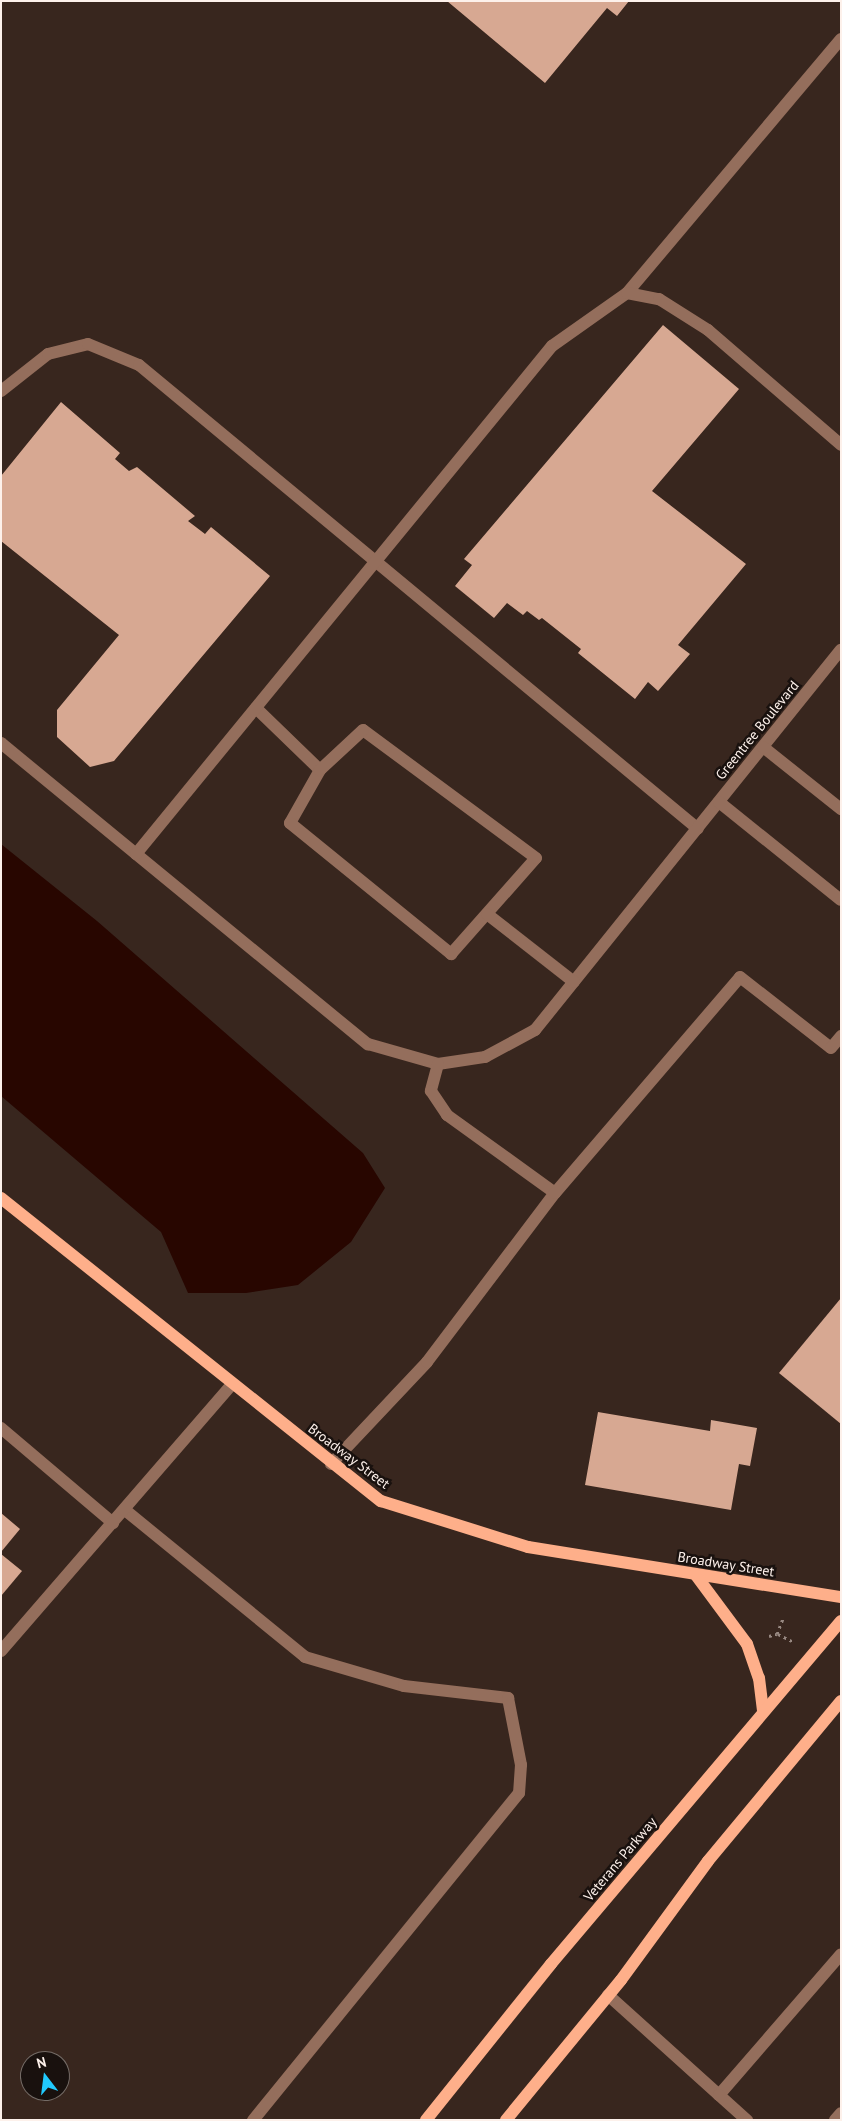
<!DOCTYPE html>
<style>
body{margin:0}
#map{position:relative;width:842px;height:2121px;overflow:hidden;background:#38261e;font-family:"PT Sans",sans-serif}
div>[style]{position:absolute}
.water>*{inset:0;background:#280600}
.building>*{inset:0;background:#d7a892}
.path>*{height:3px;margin-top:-1.5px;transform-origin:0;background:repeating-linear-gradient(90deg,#978881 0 2.5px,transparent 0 6.5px)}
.minor>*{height:12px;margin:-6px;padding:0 6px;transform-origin:6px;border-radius:6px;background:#946e5c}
.major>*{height:12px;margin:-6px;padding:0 6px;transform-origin:6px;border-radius:6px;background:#feaf8a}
span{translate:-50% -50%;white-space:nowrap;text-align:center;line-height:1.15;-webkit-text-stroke:5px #19110e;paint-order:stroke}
.street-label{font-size:14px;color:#fdf1eb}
.frame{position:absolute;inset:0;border:2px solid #fdf1eb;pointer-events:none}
.north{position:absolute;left:20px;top:2051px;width:50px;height:50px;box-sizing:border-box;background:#19110e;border:1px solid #746b66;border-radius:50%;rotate:345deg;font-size:14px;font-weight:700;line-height:20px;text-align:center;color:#fdf1eb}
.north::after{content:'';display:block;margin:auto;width:18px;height:22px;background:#21c9fd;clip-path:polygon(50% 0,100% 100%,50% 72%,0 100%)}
</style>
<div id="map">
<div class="water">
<div style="clip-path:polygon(1px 844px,97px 921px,363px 1153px,385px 1188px,351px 1242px,298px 1285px,246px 1293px,188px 1293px,161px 1232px,1px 1096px)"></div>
</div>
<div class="building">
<div style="clip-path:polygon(447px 1px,629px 1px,617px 16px,607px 8px,545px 83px)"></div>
<div style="clip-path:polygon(663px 325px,739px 389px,652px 491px,746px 564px,678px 645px,690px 654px,658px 691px,648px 682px,635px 699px,578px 653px,581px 649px,542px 618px,539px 620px,527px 611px,523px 615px,507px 603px,494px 618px,455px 586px,472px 565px,464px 559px)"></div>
<div style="clip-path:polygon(61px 402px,120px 453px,115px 459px,129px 471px,137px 467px,195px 516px,188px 521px,205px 534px,211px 527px,270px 576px,114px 761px,90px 767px,57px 737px,57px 710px,119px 635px,1px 541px,1px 476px)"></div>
<div style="clip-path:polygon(841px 1298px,841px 1424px,779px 1373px)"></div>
<div style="clip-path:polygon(598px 1412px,710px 1431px,711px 1420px,757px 1428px,750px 1466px,739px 1464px,731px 1510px,585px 1485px)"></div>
<div style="clip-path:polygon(1px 1513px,20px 1529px,1px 1552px)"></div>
<div style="clip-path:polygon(1px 1554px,22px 1571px,1px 1596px)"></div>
</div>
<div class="path">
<div style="left:778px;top:1634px;width:16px;rotate:27deg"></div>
<div style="left:769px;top:1636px;width:8px;rotate:-14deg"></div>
<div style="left:777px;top:1634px;width:17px;rotate:-69deg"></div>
</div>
<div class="minor">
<div style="left:627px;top:293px;width:332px;rotate:-49.9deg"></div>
<div style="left:1px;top:391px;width:60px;rotate:-38.2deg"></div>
<div style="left:48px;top:354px;width:41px;rotate:-14deg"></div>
<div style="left:88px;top:344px;width:55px;rotate:22.4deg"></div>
<div style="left:139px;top:365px;width:726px;rotate:39.69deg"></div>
<div style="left:256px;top:708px;width:89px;rotate:44.1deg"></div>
<div style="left:320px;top:770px;width:61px;rotate:119.5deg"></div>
<div style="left:290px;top:823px;width:208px;rotate:39.1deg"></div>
<div style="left:451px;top:954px;width:128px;rotate:-48.5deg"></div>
<div style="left:536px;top:858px;width:215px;rotate:-143.5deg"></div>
<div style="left:363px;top:730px;width:59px;rotate:137.1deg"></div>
<div style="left:1px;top:743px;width:475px;rotate:39.4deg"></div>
<div style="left:368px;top:1044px;width:73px;rotate:15.9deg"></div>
<div style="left:438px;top:1064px;width:48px;rotate:-8.5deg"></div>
<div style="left:485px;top:1057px;width:57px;rotate:-28.4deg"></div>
<div style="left:535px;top:1030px;width:488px;rotate:-51.2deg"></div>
<div style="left:763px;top:747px;width:100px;rotate:38.5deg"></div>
<div style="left:719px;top:802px;width:156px;rotate:38.8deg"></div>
<div style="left:136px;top:854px;width:657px;rotate:-50.69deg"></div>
<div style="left:552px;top:346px;width:92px;rotate:-35.2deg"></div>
<div style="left:627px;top:293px;width:33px;rotate:11deg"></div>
<div style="left:659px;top:299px;width:58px;rotate:32.3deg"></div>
<div style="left:708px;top:330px;width:176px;rotate:40.8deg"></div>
<div style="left:487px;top:914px;width:110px;rotate:38deg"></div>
<div style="left:438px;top:1064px;width:28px;rotate:105deg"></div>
<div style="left:431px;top:1091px;width:29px;rotate:56deg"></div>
<div style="left:447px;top:1115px;width:133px;rotate:35.8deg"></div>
<div style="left:1px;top:1428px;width:147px;rotate:40.3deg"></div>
<div style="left:331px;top:1464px;width:140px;rotate:-46.7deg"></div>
<div style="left:427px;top:1362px;width:212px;rotate:-52.9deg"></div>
<div style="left:555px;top:1193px;width:284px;rotate:-49.4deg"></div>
<div style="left:740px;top:977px;width:115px;rotate:38deg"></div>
<div style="left:831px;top:1048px;width:16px;rotate:-50deg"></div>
<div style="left:125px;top:1510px;width:232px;rotate:39.2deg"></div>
<div style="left:305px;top:1657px;width:103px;rotate:16.3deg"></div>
<div style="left:404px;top:1686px;width:105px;rotate:6.6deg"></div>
<div style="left:508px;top:1698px;width:68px;rotate:79deg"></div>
<div style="left:521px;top:1765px;width:28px;rotate:94deg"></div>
<div style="left:519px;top:1793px;width:422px;rotate:129.1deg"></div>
<div style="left:1px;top:1651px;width:353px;rotate:-49.1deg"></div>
<div style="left:608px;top:1995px;width:149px;rotate:42deg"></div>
<div style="left:719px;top:2095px;width:186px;rotate:-49.1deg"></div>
<div style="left:719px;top:2095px;width:38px;rotate:42deg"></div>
<div style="left:835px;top:2120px;width:9px;rotate:-49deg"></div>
</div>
<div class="major">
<div style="left:1px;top:1198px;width:486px;rotate:38.6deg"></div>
<div style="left:381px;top:1501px;width:154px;rotate:17.4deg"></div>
<div style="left:528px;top:1547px;width:317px;rotate:9.1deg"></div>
<div style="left:695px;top:1574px;width:87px;rotate:53.4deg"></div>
<div style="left:747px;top:1644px;width:36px;rotate:71deg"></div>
<div style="left:759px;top:1678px;width:32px;rotate:83deg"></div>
<div style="left:426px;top:2120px;width:200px;rotate:-51.3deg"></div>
<div style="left:551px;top:1964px;width:449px;rotate:-49.8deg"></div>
<div style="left:506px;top:2120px;width:181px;rotate:-50.6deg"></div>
<div style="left:621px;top:1980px;width:147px;rotate:-53.8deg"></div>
<div style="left:708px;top:1861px;width:208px;rotate:-50.3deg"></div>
</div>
<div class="street-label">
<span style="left:757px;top:730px;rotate:-51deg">Greentree Boulevard</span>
<span style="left:349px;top:1456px;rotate:37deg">Broadway Street</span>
<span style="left:726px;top:1564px;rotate:9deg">Broadway Street</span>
<span style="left:620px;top:1859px;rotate:-50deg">Veterans Parkway</span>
</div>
<div class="frame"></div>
<div class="north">N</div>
</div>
